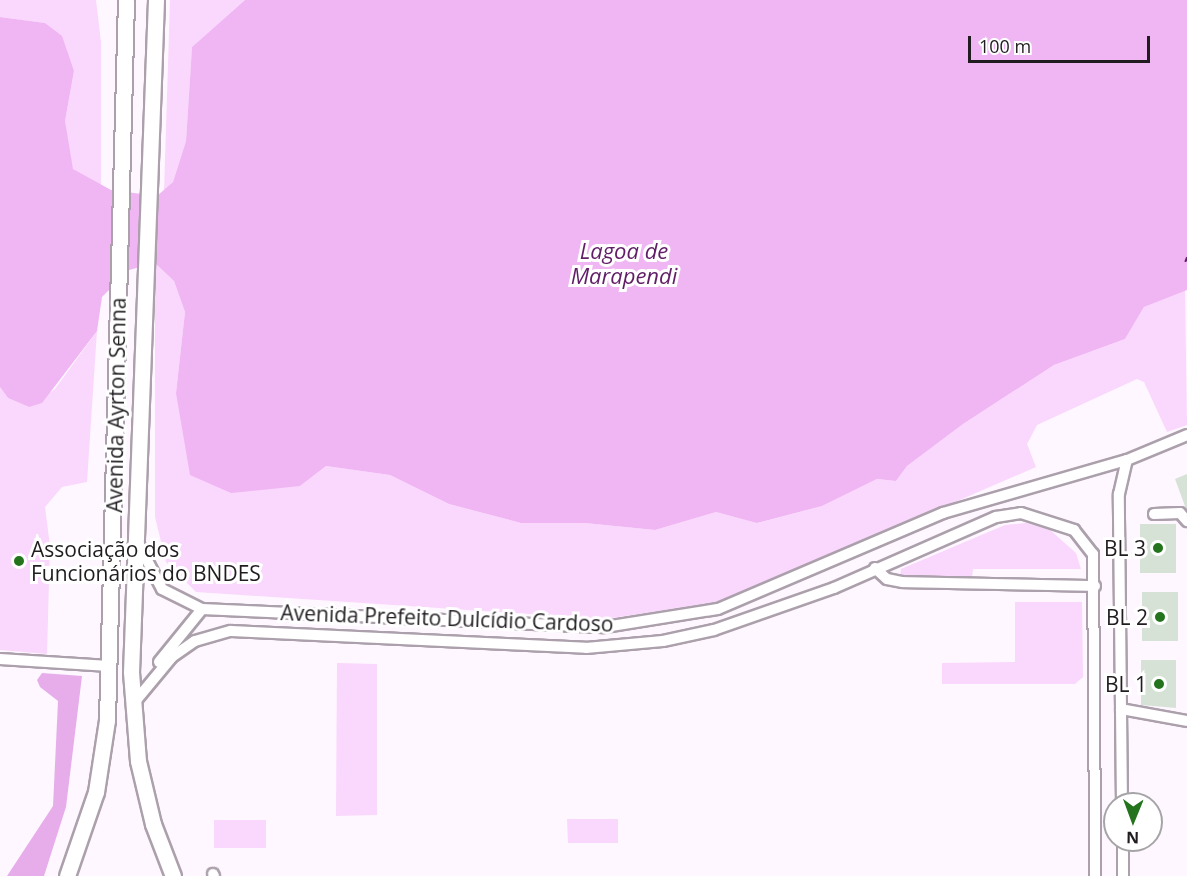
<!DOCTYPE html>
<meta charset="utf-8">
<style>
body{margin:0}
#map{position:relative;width:1187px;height:876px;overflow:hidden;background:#fef7ff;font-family:"Open Sans",sans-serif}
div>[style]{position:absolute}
.green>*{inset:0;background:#fad7fc}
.forest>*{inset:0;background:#e7adeb}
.water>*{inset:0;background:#f0b5f3}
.ferry>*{height:1.5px;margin-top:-0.75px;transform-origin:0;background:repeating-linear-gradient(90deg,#611e67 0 8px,transparent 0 14px)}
.building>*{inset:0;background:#d7e2d6}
.roads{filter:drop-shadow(2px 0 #aba0ab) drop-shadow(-2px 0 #aba0ab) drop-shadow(0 2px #aba0ab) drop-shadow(0 -2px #aba0ab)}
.minor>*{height:10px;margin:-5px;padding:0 5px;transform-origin:5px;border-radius:5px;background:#fff}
.secondary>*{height:15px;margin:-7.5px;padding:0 7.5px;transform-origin:7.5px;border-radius:7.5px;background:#fff}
.dots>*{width:16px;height:16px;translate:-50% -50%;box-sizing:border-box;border:3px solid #fff;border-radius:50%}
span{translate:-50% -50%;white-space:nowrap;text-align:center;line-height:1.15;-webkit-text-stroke:6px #fff;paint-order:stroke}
.street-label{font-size:21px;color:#201c20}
.poi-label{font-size:21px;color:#201c20}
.right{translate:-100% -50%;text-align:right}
.left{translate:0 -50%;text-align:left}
.water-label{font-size:22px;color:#611e67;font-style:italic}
.north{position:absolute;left:1103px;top:792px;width:60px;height:60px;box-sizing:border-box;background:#fff;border:2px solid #a6a4a6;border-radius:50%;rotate:181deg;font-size:16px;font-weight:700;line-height:24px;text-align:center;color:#201c20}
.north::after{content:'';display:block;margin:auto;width:21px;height:27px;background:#23741d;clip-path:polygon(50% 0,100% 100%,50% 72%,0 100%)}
.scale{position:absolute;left:968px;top:36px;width:182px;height:27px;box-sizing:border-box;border:3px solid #201c20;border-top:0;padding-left:8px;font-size:18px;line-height:21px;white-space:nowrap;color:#201c20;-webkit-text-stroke:4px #fff;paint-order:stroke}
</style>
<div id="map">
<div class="green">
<div style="clip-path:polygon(0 0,96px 0,101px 42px,101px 187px,73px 169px,69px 159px,65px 121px,74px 71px,45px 23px,0 17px)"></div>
<div style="clip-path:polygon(170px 0,245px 0,192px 47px,186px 141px,173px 182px,164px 192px)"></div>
<div style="clip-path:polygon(155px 263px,174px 281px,185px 312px,176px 393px,300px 486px,326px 466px,390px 475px,449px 504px,521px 523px,585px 523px,655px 530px,716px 512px,758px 523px,822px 506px,877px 479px,896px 481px,907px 466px,963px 424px,1054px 365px,1125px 339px,1144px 307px,1185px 290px,1187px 425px,1167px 432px,1144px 382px,1137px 379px,1037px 425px,1027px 444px,1036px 467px,726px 601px,605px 619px,196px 592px,166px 562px,155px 517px)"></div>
<div style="clip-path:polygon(97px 331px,87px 482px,62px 487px,45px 507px,50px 546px,47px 654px,0 650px,0 387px,8px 398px,29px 407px,55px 389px)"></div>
<div style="clip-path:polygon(1026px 523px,1050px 530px,1076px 553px,1081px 569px,973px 569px,972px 578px,900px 578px,901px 569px,1005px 525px)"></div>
<div style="clip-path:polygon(1015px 602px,1082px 602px,1083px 677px,1075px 684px,942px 684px,942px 663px,1015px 662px)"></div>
<div style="clip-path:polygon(337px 663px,377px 664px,377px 815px,336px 816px)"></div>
<div style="clip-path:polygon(567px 819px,618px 819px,618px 843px,568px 843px)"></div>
<div style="clip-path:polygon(214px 820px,266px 820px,266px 848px,214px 848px)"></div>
</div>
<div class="forest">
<div style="clip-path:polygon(42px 673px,82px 676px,66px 807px,44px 876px,7px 876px,53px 806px,58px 701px,40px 687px,37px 680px)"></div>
</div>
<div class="water">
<div style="clip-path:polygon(245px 0,1187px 0,1187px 290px,1144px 307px,1125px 339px,1054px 365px,963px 424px,907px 466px,896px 481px,877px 479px,822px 506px,757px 523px,716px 512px,655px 530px,585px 523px,521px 523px,449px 504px,390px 475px,326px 466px,300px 486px,231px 493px,190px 475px,176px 393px,185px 312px,174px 281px,155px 263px,129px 270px,102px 297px,97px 331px,42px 403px,29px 407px,8px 398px,0 387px,0 17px,45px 23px,62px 36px,74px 71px,65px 121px,73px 169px,111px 190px,157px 196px,173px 182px,186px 141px,192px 47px)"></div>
</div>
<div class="ferry">
<div style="left:1185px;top:262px;width:5px;rotate:-68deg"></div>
</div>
<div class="building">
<div style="clip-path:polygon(1187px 474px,1187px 509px,1186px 509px,1175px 479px)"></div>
<div style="clip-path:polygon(1140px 524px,1176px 524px,1176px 573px,1140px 573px)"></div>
<div style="clip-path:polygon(1142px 592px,1178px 592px,1178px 641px,1142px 641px)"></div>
<div style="clip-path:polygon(1141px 660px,1176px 660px,1176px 708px,1141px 705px)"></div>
</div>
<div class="roads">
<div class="minor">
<div style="left:1154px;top:514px;width:26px;rotate:-2deg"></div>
<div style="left:1180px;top:513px;width:11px;rotate:49deg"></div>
<div style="left:138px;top:543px;width:52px;rotate:62.4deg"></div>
<div style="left:162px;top:589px;width:45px;rotate:26.6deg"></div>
<div style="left:202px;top:609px;width:403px;rotate:2.6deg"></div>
<div style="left:605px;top:627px;width:114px;rotate:-9.1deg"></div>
<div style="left:718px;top:609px;width:245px;rotate:-23.1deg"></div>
<div style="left:943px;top:513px;width:191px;rotate:-16.1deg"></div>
<div style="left:1127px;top:460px;width:65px;rotate:-22.6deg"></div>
<div style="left:875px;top:568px;width:16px;rotate:43deg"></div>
<div style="left:887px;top:579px;width:16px;rotate:11deg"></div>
<div style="left:903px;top:582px;width:192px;rotate:1.2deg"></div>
<div style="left:0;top:659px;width:109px;rotate:3.7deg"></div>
<div style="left:159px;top:662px;width:68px;rotate:-50.9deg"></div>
<div style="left:133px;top:704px;width:61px;rotate:-50.3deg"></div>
<div style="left:172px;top:657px;width:28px;rotate:-35deg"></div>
<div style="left:195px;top:641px;width:37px;rotate:-16deg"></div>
<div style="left:231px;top:631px;width:355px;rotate:2.7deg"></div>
<div style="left:586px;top:648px;width:77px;rotate:-5.2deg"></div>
<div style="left:663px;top:641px;width:52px;rotate:-12.2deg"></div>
<div style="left:714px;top:630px;width:127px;rotate:-19.3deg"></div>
<div style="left:834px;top:588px;width:177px;rotate:-23.7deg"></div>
<div style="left:996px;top:517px;width:25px;rotate:-9deg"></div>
<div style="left:1021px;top:513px;width:56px;rotate:17.8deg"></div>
<div style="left:1074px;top:530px;width:31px;rotate:52deg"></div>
<div style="left:1093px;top:554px;width:322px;rotate:89.6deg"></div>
<div style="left:1121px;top:709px;width:67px;rotate:10.3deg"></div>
<div style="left:1122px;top:804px;width:310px;rotate:-90.6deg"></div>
<div style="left:1119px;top:494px;width:35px;rotate:-77deg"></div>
<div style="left:1123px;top:840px;width:36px;rotate:90deg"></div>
<div style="left:213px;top:874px;width:2px;rotate:63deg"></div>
</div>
<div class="secondary">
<div style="left:156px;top:0;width:672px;rotate:92.13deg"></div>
<div style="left:131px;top:672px;width:89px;rotate:85.5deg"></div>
<div style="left:138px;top:761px;width:65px;rotate:76.6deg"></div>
<div style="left:153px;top:824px;width:56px;rotate:69deg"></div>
<div style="left:67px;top:876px;width:89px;rotate:-71deg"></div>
<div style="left:96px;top:792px;width:73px;rotate:-81.3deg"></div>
<div style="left:107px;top:720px;width:720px;rotate:-88.49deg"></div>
</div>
</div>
<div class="dots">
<div style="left:1158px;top:548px;background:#23741d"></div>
<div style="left:19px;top:561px;background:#23741d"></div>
<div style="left:1160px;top:617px;background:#23741d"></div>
<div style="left:1159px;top:684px;background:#23741d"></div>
</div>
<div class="street-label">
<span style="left:116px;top:405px;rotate:-89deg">Avenida Ayrton Senna</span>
<span style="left:447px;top:618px;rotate:2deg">Avenida Prefeito Dulcídio Cardoso</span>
</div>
<div class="poi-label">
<span class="right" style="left:1146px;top:548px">BL 3</span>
<span class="left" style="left:31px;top:561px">Associação dos<br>Funcionários do BNDES</span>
<span class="right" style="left:1148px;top:617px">BL 2</span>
<span class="right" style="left:1147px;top:684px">BL 1</span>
</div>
<div class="water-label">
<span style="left:624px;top:263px">Lagoa de<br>Marapendi</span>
</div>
<div class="north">N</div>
<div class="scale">100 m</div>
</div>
